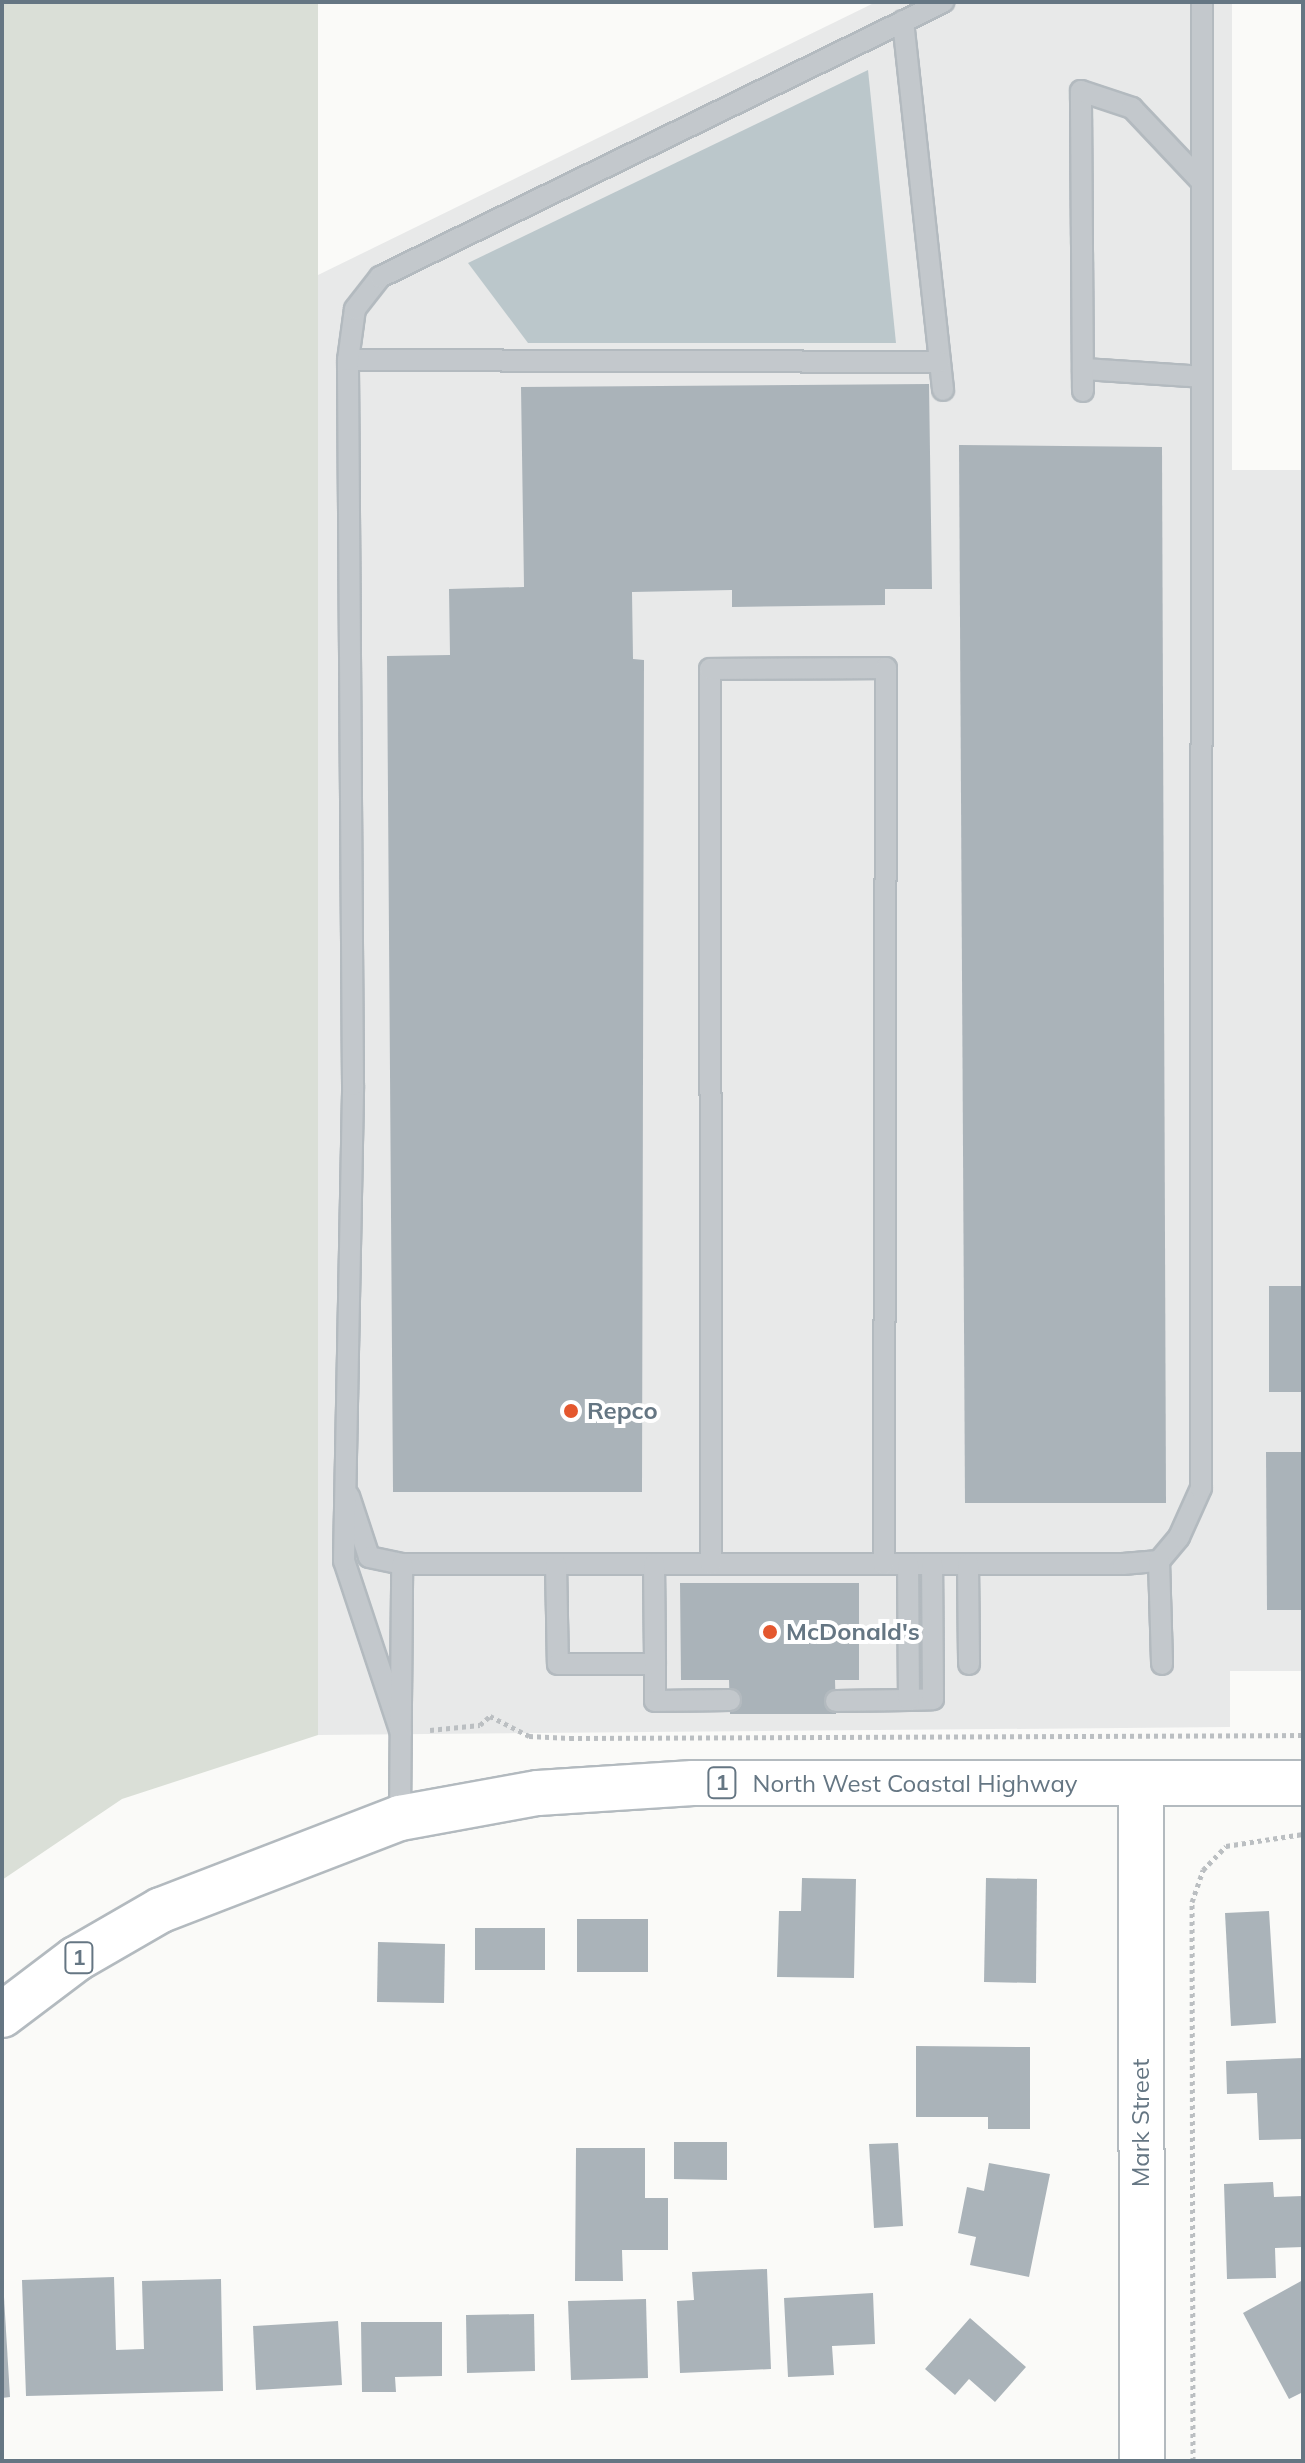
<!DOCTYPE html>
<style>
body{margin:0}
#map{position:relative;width:1305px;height:2463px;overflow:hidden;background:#fafaf8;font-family:Mulish,sans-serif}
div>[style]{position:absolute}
.built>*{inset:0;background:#e8e9e9}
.green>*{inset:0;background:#dadfd7}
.water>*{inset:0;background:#bbc7cb}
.building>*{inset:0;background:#aab3b9}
.path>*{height:5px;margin-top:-2.5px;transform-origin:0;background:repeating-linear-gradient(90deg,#bbbfc2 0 4px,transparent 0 8px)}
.roads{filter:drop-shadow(2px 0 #b3babf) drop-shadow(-2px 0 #b3babf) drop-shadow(0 2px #b3babf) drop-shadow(0 -2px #b3babf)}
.lane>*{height:20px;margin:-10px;padding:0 10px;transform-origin:10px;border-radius:10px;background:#c3c8cc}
.secondary>*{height:44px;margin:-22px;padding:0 22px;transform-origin:22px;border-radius:22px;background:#fff}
.highway>*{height:44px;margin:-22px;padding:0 22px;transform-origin:22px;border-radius:22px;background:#fff}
.dots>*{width:22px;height:22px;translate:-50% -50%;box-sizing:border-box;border:4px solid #fff;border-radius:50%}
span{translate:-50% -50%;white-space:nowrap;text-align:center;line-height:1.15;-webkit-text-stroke:8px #fff;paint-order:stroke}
.shield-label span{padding:2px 6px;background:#fff;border:2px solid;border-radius:6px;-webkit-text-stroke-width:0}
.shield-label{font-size:22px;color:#657683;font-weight:700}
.poi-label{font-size:24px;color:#657683;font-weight:700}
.left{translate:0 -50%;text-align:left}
.street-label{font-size:24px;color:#657683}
.frame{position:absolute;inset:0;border:4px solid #657683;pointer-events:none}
</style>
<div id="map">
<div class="built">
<div style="clip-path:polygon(876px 2px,1232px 2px,1232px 470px,1303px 470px,1303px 1671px,1230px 1671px,1230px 1727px,318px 1735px,318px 275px)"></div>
</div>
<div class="green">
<div style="clip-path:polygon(2px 2px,318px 2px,318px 1735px,122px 1799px,2px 1880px)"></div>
</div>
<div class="water">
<div style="clip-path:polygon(868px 70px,896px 343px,528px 343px,468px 263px)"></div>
</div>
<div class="building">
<div style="clip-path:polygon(929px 384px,932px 589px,885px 589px,885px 605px,732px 607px,732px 590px,632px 592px,633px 659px,644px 660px,642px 1492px,393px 1492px,387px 656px,450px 655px,449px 589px,524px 587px,521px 387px)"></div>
<div style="clip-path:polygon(959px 445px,1162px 447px,1166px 1503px,965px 1503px)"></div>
<div style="clip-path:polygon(1269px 1286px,1303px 1286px,1303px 1392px,1269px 1392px)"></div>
<div style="clip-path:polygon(1266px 1452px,1303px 1452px,1303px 1610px,1267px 1610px)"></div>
<div style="clip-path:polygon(680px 1583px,859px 1583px,859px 1680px,835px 1680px,836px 1714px,730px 1714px,729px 1680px,681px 1680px)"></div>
<div style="clip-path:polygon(802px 1878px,856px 1879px,854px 1978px,777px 1977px,779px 1911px,801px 1911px)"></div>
<div style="clip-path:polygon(986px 1878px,1037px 1879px,1036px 1983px,984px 1982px)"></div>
<div style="clip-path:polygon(1269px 1911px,1276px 2023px,1231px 2026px,1225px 1913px)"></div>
<div style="clip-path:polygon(577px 1919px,648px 1919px,648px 1972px,577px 1972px)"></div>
<div style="clip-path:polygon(475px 1928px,545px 1928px,545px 1970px,475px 1970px)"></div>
<div style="clip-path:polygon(378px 1942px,445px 1944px,444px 2003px,377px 2002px)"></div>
<div style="clip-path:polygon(916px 2046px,1030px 2047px,1030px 2129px,988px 2129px,988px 2117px,916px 2117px)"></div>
<div style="clip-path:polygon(1303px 2058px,1302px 2139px,1259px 2140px,1257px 2093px,1227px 2094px,1226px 2061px)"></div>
<div style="clip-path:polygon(674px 2142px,727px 2142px,727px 2180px,674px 2179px)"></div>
<div style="clip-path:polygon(898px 2143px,903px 2226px,874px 2228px,869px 2144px)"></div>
<div style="clip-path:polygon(576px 2148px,645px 2148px,645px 2198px,668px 2198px,668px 2250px,622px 2250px,623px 2281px,575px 2281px)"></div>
<div style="clip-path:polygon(989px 2163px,1050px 2174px,1029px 2277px,970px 2265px,976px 2237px,958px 2233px,967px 2187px,984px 2191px)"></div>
<div style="clip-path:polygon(1273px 2182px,1274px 2197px,1303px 2196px,1303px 2247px,1275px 2248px,1276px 2278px,1227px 2279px,1224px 2184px)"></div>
<div style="clip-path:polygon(2px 2264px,10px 2397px,2px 2398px)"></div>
<div style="clip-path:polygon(767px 2269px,771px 2369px,680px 2373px,677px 2301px,694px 2300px,692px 2272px)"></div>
<div style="clip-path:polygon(114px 2277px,116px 2350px,144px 2349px,142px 2281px,221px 2279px,223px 2391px,26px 2396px,22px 2280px)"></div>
<div style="clip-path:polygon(1303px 2280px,1303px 2392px,1289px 2399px,1243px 2313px)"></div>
<div style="clip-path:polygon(873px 2293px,875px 2344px,832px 2346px,834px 2375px,788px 2377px,784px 2298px)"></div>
<div style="clip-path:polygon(646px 2299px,648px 2378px,571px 2380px,568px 2301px)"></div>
<div style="clip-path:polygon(534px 2314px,535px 2371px,467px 2373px,466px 2315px)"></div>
<div style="clip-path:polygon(970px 2318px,1026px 2367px,995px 2402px,969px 2379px,955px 2395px,925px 2369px)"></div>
<div style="clip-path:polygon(338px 2321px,342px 2385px,256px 2390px,253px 2326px)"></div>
<div style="clip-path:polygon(361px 2322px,442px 2322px,442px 2376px,395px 2377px,396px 2392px,362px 2392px)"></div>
</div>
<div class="path">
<div style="left:430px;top:1730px;width:50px;rotate:-5.7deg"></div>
<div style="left:480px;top:1725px;width:13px;rotate:-42deg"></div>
<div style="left:490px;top:1716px;width:44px;rotate:27.1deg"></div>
<div style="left:529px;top:1736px;width:41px;rotate:2.8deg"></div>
<div style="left:570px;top:1738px;width:733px;rotate:-0.23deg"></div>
<div style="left:1193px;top:2461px;width:559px;rotate:-90.1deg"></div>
<div style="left:1192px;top:1902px;width:34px;rotate:-71deg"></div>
<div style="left:1203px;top:1870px;width:33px;rotate:-46deg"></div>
<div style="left:1226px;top:1846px;width:78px;rotate:-8.9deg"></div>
</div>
<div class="roads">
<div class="lane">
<div style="left:903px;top:21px;width:371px;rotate:83.8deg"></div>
<div style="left:348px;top:360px;width:592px;rotate:0.19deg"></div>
<div style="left:1083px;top:369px;width:119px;rotate:3.8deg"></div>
<div style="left:1083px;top:391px;width:300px;rotate:-90.4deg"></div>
<div style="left:1081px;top:91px;width:54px;rotate:18.4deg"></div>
<div style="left:1132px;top:108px;width:102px;rotate:46.6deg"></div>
<div style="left:349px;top:1496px;width:64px;rotate:71.8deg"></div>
<div style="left:369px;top:1557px;width:34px;rotate:12deg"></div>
<div style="left:402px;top:1564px;width:721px"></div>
<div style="left:1123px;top:1564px;width:36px;rotate:-5deg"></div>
<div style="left:1159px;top:1561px;width:31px;rotate:-50deg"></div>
<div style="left:1179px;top:1537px;width:54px;rotate:-65.8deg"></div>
<div style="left:1201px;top:1488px;width:1486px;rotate:-89.96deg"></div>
<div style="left:1159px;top:1561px;width:103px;rotate:88.3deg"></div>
<div style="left:556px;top:1564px;width:100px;rotate:88.9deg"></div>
<div style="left:558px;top:1664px;width:97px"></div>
<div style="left:655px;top:1664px;width:37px;rotate:90deg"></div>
<div style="left:655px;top:1701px;width:75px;rotate:-0.8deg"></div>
<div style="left:654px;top:1564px;width:100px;rotate:89.4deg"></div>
<div style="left:711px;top:1564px;width:895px;rotate:-90.06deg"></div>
<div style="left:710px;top:669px;width:176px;rotate:-0.3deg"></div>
<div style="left:886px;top:668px;width:896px;rotate:90.13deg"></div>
<div style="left:968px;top:1564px;width:100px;rotate:89.4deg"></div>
<div style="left:909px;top:1700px;width:24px;rotate:-2deg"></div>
<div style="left:933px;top:1699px;width:135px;rotate:-90.4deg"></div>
<div style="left:836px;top:1701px;width:73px;rotate:-0.8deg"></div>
<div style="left:909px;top:1700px;width:136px;rotate:-90.4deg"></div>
<div style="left:401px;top:1733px;width:181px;rotate:-108.3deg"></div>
<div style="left:344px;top:1561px;width:476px;rotate:-88.9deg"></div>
<div style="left:353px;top:1085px;width:725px;rotate:-90.4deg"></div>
<div style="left:348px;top:360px;width:51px;rotate:-82.2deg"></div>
<div style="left:355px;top:309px;width:41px;rotate:-52deg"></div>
<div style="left:380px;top:277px;width:627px;rotate:-26.03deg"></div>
<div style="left:400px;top:1818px;width:254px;rotate:-89.5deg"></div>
</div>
<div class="secondary">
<div style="left:1141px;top:1785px;width:676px;rotate:89.92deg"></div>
</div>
<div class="highway">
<div style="left:2px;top:2015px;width:93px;rotate:-37.1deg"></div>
<div style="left:76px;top:1959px;width:98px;rotate:-30deg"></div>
<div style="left:161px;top:1910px;width:256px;rotate:-21.1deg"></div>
<div style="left:400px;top:1818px;width:140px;rotate:-10.3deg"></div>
<div style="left:538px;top:1793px;width:155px;rotate:-3.7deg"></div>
<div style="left:693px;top:1783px;width:610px"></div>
</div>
</div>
<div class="dots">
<div style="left:571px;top:1411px;background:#e4572e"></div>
<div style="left:770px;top:1632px;background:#e4572e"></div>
</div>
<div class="shield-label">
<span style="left:722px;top:1783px">1</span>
<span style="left:79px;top:1958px">1</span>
</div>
<div class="poi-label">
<span class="left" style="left:587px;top:1411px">Repco</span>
<span class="left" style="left:786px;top:1632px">McDonald's</span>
</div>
<div class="street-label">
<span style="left:915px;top:1784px">North West Coastal Highway</span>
<span style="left:1141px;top:2123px;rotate:-90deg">Mark Street</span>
</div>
<div class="frame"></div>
</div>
